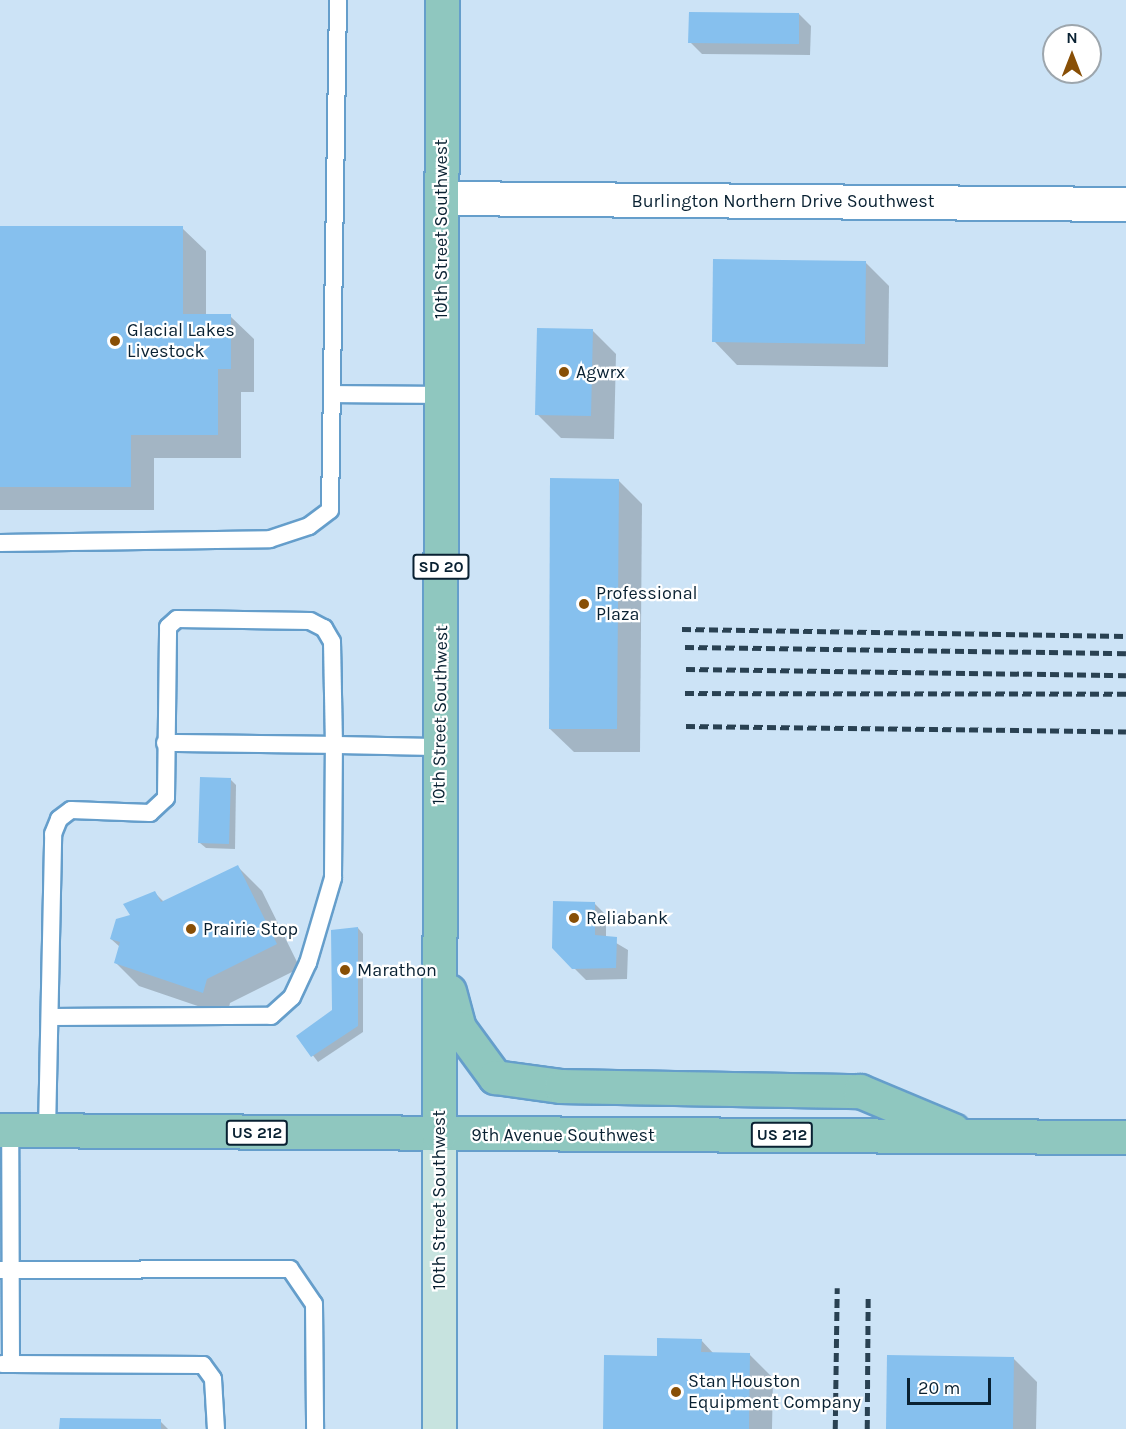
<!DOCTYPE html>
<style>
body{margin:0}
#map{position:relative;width:1126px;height:1429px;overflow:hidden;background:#cce3f6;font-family:Karla,sans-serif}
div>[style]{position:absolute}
.shadow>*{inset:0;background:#0003}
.building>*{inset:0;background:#86c0ee}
.roads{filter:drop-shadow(2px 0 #659ecb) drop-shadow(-2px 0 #659ecb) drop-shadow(0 2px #659ecb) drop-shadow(0 -2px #659ecb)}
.lane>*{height:16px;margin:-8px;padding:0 8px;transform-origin:8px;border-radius:8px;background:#fff}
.street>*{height:33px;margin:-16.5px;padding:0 16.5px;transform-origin:16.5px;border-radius:16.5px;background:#fff}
.secondary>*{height:33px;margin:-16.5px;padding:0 16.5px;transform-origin:16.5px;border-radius:16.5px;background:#c7e3df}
.primary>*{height:33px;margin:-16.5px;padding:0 16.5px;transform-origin:16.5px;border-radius:16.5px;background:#8fc7bf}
.rail>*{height:4.5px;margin-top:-2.25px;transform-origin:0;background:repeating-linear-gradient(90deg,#294152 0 9px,transparent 0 13.5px)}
.dots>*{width:16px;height:16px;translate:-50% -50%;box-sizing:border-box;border:3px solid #fff;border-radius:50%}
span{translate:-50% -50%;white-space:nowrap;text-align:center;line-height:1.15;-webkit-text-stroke:4.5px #fff;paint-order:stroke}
.shield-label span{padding:2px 4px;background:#fff;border:2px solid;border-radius:4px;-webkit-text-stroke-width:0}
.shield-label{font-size:16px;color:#092132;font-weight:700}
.street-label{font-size:18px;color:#092132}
.poi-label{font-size:18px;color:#092132}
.left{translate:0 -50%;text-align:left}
.north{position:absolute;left:1042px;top:24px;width:60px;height:60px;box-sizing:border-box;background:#fff;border:2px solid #9da6ad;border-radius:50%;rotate:0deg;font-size:16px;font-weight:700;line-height:24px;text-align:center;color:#092132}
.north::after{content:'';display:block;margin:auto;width:21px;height:27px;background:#884f06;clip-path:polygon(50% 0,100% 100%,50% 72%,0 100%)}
.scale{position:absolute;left:907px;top:1378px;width:84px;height:27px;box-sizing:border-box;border:3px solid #092132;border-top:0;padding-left:8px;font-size:18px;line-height:21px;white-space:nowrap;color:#092132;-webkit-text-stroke:4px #fff;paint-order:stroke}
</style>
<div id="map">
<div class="shadow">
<div style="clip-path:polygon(799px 14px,811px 26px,810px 55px,702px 54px,690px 42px)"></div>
<div style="clip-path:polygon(0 228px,182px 228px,206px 251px,206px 316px,230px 316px,254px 339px,254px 392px,241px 392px,241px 458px,154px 458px,154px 510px,0 510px)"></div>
<div style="clip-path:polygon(865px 262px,889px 286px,888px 367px,737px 365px,714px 341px)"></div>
<div style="clip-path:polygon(593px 331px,616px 354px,614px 439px,561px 438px,537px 414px)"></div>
<div style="clip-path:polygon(618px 480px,642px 504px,640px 752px,574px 752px,550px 729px)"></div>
<div style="clip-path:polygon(230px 779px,236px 785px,235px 849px,206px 848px,200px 843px)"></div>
<div style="clip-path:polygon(238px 867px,262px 891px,300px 968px,230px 1003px,227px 1016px,139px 986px,116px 963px,120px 947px,111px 939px,154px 892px,164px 902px)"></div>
<div style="clip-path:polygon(594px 903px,606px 915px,606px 937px,628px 950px,627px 979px,586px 980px,554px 948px)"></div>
<div style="clip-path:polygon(358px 928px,363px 934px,363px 1032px,318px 1062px,298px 1036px,333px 1011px)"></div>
<div style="clip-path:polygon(701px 1340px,714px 1354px,749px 1354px,773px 1378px,772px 1429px,604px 1429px,658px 1358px)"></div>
<div style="clip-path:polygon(1013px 1358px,1037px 1382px,1036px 1429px,887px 1429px)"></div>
<div style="clip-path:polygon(160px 1421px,168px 1429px,61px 1429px)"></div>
</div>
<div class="building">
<div style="clip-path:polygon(689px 12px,799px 13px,799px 44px,688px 43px)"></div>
<div style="clip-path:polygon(0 226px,183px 226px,183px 314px,231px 314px,231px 369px,218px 369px,218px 435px,131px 435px,131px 487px,0 487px)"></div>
<div style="clip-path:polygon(713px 259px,866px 261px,865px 344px,712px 342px)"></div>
<div style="clip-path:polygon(537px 328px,593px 329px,591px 416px,535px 415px)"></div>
<div style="clip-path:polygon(550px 478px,619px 479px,617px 729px,549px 729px)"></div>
<div style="clip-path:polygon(200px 777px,231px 778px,229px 844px,198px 843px)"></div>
<div style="clip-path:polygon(238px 865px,277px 944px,207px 979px,203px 993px,114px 963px,120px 942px,110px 939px,116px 919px,130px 915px,123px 904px,155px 891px,161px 902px)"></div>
<div style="clip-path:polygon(553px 901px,595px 902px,595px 935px,617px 937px,616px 968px,572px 969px,552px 948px)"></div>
<div style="clip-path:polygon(358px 927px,358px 1026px,311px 1057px,296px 1036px,332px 1010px,331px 930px)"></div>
<div style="clip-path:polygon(657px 1338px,702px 1339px,701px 1352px,750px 1353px,749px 1429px,603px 1429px,604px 1355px,657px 1356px)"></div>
<div style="clip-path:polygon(887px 1355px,1014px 1357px,1013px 1429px,886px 1429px)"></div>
<div style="clip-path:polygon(60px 1418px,161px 1419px,161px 1429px,59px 1429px)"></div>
</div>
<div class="roads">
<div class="lane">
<div style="left:332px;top:394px;width:109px;rotate:0.5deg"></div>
<div style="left:0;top:543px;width:270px;rotate:-0.8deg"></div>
<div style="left:270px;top:539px;width:41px;rotate:-18.4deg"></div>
<div style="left:309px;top:526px;width:26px;rotate:-37deg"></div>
<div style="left:330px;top:510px;width:510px;rotate:-89.1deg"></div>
<div style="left:50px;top:1017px;width:221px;rotate:-0.3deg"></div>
<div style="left:271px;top:1016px;width:28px;rotate:-42deg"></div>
<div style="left:292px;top:997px;width:38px;rotate:-65deg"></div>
<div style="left:308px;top:963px;width:89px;rotate:-73.6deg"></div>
<div style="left:333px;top:878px;width:133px;rotate:-89.6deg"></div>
<div style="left:334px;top:745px;width:169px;rotate:-179.3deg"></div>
<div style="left:47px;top:1131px;width:297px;rotate:-88.8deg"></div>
<div style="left:53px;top:834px;width:16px;rotate:-68deg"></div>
<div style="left:59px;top:819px;width:15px;rotate:-37deg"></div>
<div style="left:71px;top:810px;width:79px;rotate:2.2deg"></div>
<div style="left:150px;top:813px;width:22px;rotate:-43deg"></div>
<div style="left:166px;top:798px;width:171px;rotate:-89.3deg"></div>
<div style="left:168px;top:627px;width:12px;rotate:-42deg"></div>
<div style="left:177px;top:619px;width:133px;rotate:0.9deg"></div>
<div style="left:310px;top:621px;width:16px;rotate:27deg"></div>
<div style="left:324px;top:628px;width:16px;rotate:60deg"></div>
<div style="left:332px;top:642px;width:103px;rotate:88.9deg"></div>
<div style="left:334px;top:745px;width:104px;rotate:1.1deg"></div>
<div style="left:0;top:1270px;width:290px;rotate:-0.2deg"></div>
<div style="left:290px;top:1269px;width:42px;rotate:55.6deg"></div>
<div style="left:314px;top:1304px;width:125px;rotate:89.5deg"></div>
<div style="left:2px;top:1364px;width:9px"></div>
<div style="left:11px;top:1364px;width:234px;rotate:-90.2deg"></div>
<div style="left:11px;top:1364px;width:192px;rotate:0.3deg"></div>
<div style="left:203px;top:1365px;width:17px;rotate:54deg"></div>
<div style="left:213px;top:1379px;width:50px;rotate:86.6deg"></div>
</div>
<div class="street">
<div style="left:441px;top:198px;width:685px;rotate:0.5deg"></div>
</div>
<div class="secondary">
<div style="left:439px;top:1135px;width:294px;rotate:90deg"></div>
</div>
<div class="primary">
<div style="left:449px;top:991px;width:38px;rotate:75deg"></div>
<div style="left:459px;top:1028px;width:61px;rotate:53.7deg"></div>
<div style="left:495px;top:1077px;width:67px;rotate:7.8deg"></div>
<div style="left:561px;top:1086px;width:299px;rotate:1deg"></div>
<div style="left:860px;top:1091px;width:101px;rotate:22.8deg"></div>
<div style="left:0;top:1130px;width:1126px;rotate:0.36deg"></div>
<div style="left:439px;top:1135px;width:1135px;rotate:-89.85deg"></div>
</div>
</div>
<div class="rail">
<div style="left:682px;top:629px;width:444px;rotate:0.9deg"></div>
<div style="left:685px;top:647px;width:441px;rotate:0.8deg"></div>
<div style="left:686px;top:669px;width:440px;rotate:0.8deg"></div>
<div style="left:685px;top:693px;width:441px;rotate:0.1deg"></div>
<div style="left:686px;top:726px;width:440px;rotate:0.7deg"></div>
<div style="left:835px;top:1429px;width:141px;rotate:-89.2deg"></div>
<div style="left:867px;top:1429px;width:135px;rotate:-89.6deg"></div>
</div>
<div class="dots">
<div style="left:115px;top:341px;background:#884f06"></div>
<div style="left:564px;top:372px;background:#884f06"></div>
<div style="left:584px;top:604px;background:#884f06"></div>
<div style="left:574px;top:918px;background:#884f06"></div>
<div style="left:191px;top:929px;background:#884f06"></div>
<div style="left:345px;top:970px;background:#884f06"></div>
<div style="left:676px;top:1392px;background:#884f06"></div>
</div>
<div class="shield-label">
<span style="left:441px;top:567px">SD 20</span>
<span style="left:257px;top:1133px">US 212</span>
<span style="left:782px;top:1135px">US 212</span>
</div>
<div class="street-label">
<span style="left:783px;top:201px">Burlington Northern Drive Southwest</span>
<span style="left:441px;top:229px;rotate:-90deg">10th Street Southwest</span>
<span style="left:440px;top:715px;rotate:-89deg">10th Street Southwest</span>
<span style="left:563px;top:1135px">9th Avenue Southwest</span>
<span style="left:439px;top:1200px;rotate:-90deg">10th Street Southwest</span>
</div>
<div class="poi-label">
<span class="left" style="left:127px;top:341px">Glacial Lakes<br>Livestock</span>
<span class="left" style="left:576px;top:372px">Agwrx</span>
<span class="left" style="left:596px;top:604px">Professional<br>Plaza</span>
<span class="left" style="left:586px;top:918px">Reliabank</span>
<span class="left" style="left:203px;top:929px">Prairie Stop</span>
<span class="left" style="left:357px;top:970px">Marathon</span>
<span class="left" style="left:688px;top:1392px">Stan Houston<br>Equipment Company</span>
</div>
<div class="north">N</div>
<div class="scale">20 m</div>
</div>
